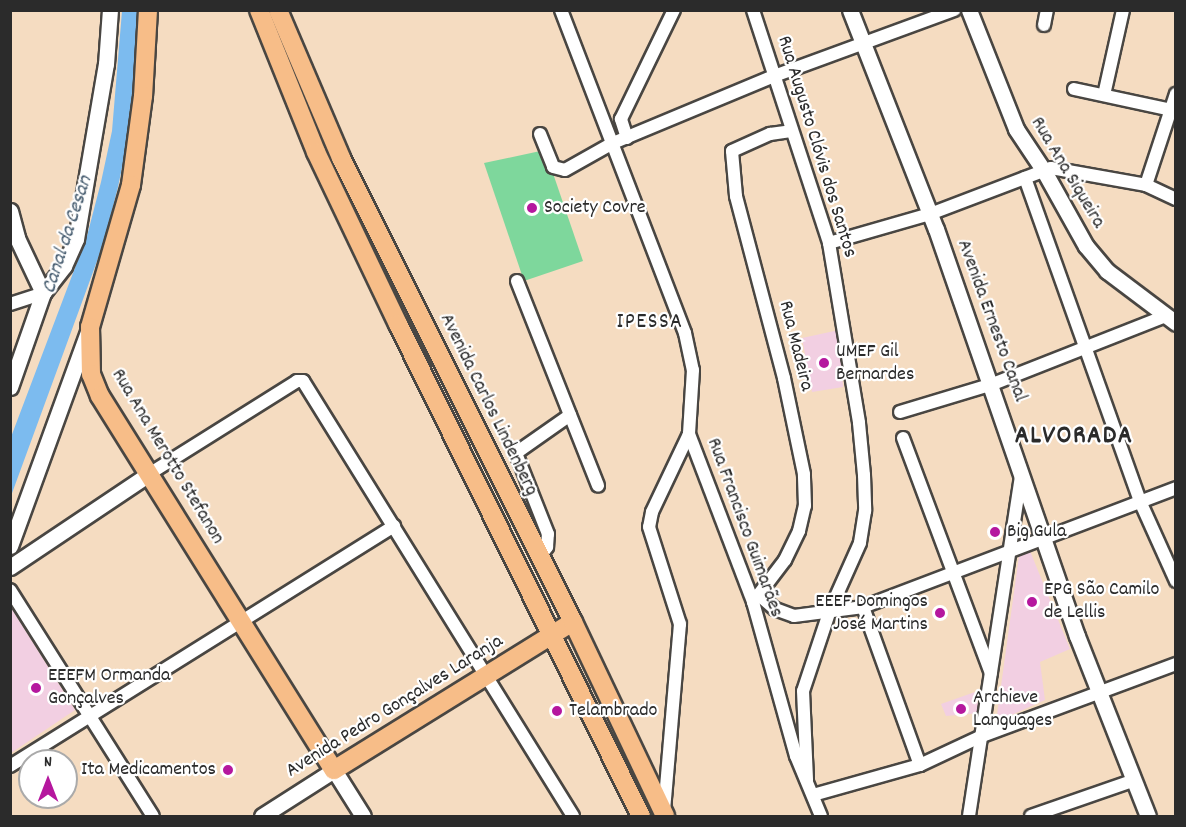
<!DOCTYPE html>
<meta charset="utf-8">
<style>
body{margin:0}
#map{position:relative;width:1186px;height:827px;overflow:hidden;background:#f5dcc1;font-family:Dekko,sans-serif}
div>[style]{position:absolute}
.built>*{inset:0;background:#f2cfe2}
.green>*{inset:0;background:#7ed79c}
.water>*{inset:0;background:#7cbbef}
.roads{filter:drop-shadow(2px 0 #494642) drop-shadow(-2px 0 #494642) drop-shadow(0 2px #494642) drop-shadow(0 -2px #494642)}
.minor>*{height:12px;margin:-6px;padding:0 6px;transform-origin:6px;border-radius:6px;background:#fff}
.tertiary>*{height:15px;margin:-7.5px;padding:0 7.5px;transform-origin:7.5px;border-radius:7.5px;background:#fff}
.primary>*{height:18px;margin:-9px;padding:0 9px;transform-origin:9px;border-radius:9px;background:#f7bd88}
.dots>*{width:16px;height:16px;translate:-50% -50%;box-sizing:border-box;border:3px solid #fff;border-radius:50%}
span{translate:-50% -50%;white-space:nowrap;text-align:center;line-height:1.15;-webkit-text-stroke:4.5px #fff;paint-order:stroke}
.street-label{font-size:20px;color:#2b2b2b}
.poi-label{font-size:20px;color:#2b2b2b}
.left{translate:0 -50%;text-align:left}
.right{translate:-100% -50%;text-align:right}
.water-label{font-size:21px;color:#475d70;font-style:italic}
.quarter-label{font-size:22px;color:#2b2b2b;letter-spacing:1.5px}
.district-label{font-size:26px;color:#2b2b2b;font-weight:700;letter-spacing:1.5px}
.frame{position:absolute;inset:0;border:12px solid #2b2b2b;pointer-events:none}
.north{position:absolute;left:18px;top:749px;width:60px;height:60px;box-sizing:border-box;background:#fff;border:2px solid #aaa;border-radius:50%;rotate:0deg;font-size:16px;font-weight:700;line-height:24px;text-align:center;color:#2b2b2b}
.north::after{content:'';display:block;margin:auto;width:21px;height:27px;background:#b5179e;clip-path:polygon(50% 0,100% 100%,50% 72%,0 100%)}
</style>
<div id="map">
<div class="built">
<div style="clip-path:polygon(839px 330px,843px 387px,812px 392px,802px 338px)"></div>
<div style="clip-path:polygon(1030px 551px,1070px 649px,1040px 662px,1045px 700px,996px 722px,1019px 556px)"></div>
<div style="clip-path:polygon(10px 606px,75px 710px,11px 753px,10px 753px)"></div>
<div style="clip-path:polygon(975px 692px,980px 713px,946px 716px,941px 704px)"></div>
</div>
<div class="green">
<div style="clip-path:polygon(545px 150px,583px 261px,524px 281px,484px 163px)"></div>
</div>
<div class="water">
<div style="clip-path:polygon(122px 11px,139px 11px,129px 134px,118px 187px,104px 242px,11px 496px,11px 437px,87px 236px,101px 182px,112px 131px)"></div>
</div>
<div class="roads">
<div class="minor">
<div style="left:561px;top:10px;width:346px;rotate:69deg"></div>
<div style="left:685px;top:333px;width:38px;rotate:78deg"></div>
<div style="left:693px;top:370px;width:64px;rotate:93.6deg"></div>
<div style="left:689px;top:434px;width:86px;rotate:115.4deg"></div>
<div style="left:652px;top:512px;width:15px;rotate:101deg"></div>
<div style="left:649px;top:527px;width:102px;rotate:72.3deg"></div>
<div style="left:680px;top:624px;width:188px;rotate:94.9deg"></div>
<div style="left:753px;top:10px;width:245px;rotate:71.9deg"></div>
<div style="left:829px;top:243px;width:182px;rotate:80.5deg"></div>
<div style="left:859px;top:423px;width:52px;rotate:84.5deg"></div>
<div style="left:864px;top:475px;width:36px;rotate:88deg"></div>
<div style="left:865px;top:511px;width:32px;rotate:99deg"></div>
<div style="left:860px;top:543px;width:73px;rotate:114.1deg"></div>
<div style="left:830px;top:610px;width:85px;rotate:108.4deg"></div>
<div style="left:803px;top:691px;width:89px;rotate:87.4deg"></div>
<div style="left:1044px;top:25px;width:15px;rotate:-79deg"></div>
<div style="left:1074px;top:89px;width:104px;rotate:12.2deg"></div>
<div style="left:1104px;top:95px;width:87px;rotate:-77.4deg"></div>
<div style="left:540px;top:134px;width:35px;rotate:68deg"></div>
<div style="left:553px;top:167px;width:12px;rotate:14deg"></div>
<div style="left:565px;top:170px;width:55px;rotate:-29.4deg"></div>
<div style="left:613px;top:143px;width:174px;rotate:-22.6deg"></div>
<div style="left:774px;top:76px;width:192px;rotate:-20.1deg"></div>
<div style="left:627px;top:138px;width:20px;rotate:-108deg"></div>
<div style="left:621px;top:119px;width:121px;rotate:-64.1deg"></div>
<div style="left:1025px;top:178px;width:341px;rotate:70.4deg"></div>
<div style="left:1139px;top:499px;width:90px;rotate:65.7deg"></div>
<div style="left:1146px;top:185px;width:96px;rotate:-71.8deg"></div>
<div style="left:829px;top:243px;width:105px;rotate:-16deg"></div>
<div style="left:930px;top:214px;width:129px;rotate:-20.8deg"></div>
<div style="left:1051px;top:168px;width:97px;rotate:10.1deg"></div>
<div style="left:1146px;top:185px;width:33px;rotate:25deg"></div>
<div style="left:517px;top:281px;width:220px;rotate:68.4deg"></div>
<div style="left:10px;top:304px;width:35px;rotate:-18deg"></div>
<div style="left:900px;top:412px;width:97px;rotate:-16.8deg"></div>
<div style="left:993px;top:384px;width:186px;rotate:-21.5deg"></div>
<div style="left:689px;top:434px;width:180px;rotate:69.1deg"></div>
<div style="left:753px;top:602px;width:160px;rotate:74.4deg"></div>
<div style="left:796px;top:756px;width:65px;rotate:67.4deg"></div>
<div style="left:903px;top:438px;width:251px;rotate:69.5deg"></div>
<div style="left:149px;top:474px;width:175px;rotate:-32.1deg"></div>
<div style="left:297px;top:381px;width:6px"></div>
<div style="left:303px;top:381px;width:512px;rotate:58.17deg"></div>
<div style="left:539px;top:558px;width:14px;rotate:-54deg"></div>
<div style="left:547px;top:547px;width:13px;rotate:-86deg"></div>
<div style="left:548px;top:534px;width:87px;rotate:-111.6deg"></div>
<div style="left:516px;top:453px;width:66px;rotate:-35.1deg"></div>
<div style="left:10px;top:590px;width:267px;rotate:57.7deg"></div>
<div style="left:760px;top:596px;width:20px;rotate:41deg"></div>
<div style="left:775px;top:609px;width:20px;rotate:20deg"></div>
<div style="left:794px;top:616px;width:70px;rotate:-7.4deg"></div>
<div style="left:863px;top:607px;width:335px;rotate:-20.8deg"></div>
<div style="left:753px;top:602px;width:53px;rotate:-52.7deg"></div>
<div style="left:785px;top:560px;width:32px;rotate:-64deg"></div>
<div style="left:799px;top:531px;width:26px;rotate:-77deg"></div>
<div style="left:805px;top:506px;width:32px;rotate:-92deg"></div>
<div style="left:804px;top:474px;width:98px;rotate:-101.8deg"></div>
<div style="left:784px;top:378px;width:188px;rotate:-104.8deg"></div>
<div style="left:736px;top:196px;width:45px;rotate:-95.1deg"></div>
<div style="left:732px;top:151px;width:42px;rotate:-24.1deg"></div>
<div style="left:770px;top:134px;width:21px;rotate:-8deg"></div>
<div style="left:863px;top:607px;width:168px;rotate:70.2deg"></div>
<div style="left:10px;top:766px;width:453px;rotate:-32deg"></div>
<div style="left:813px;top:795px;width:111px;rotate:-15.7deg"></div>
<div style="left:920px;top:765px;width:68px;rotate:-25.1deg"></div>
<div style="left:982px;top:736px;width:207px;rotate:-20.4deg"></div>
<div style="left:969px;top:816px;width:343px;rotate:-81.3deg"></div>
<div style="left:1031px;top:816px;width:107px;rotate:-19.1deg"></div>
</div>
<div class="tertiary">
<div style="left:850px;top:10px;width:235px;rotate:68.6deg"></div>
<div style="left:936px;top:229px;width:431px;rotate:70.9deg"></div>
<div style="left:1077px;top:636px;width:193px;rotate:68.5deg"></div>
<div style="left:969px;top:10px;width:128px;rotate:68.4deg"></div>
<div style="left:1016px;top:129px;width:50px;rotate:56.3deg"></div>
<div style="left:1044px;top:171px;width:86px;rotate:60.8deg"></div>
<div style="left:1086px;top:246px;width:33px;rotate:50deg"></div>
<div style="left:1107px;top:271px;width:86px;rotate:37deg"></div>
<div style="left:10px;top:211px;width:28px;rotate:75deg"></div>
<div style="left:17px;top:238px;width:61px;rotate:64.7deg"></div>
<div style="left:10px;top:387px;width:100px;rotate:-70.7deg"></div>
<div style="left:43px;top:293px;width:34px;rotate:-52deg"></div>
<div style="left:64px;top:266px;width:30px;rotate:-66deg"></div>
<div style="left:76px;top:239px;width:178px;rotate:-80.3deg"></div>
<div style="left:106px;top:64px;width:54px;rotate:-85.8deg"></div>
<div style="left:10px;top:546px;width:228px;rotate:-70deg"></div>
<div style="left:10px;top:567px;width:167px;rotate:-33.8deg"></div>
<div style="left:262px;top:816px;width:85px;rotate:-32.6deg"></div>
<div style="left:334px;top:770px;width:54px;rotate:57.8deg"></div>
</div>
<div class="primary">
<div style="left:148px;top:10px;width:86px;rotate:93.3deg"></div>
<div style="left:143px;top:96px;width:90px;rotate:97.7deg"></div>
<div style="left:131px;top:185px;width:148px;rotate:106.1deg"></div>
<div style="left:90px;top:327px;width:47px;rotate:88.8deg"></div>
<div style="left:91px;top:374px;width:24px;rotate:68deg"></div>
<div style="left:100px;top:396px;width:441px;rotate:58deg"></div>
<div style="left:334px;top:770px;width:281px;rotate:-31.8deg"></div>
<div style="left:259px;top:10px;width:153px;rotate:68.1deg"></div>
<div style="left:316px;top:152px;width:191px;rotate:64.5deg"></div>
<div style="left:398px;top:324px;width:549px;rotate:63.72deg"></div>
<div style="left:278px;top:10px;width:161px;rotate:66.9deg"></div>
<div style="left:341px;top:158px;width:519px;rotate:63.43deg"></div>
<div style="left:573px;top:622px;width:215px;rotate:64.6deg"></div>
</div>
</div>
<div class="dots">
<div style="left:532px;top:208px;background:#b5179e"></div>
<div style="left:824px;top:363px;background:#b5179e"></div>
<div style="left:995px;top:532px;background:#b5179e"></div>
<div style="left:1032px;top:602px;background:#b5179e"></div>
<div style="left:940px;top:613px;background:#b5179e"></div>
<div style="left:36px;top:688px;background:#b5179e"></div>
<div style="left:961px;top:709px;background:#b5179e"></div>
<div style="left:557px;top:711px;background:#b5179e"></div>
<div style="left:228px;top:770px;background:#b5179e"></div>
</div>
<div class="street-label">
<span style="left:816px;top:147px;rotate:73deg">Rua Augusto Clóvis dos Santos</span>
<span style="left:1067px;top:173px;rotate:59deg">Rua Ana Siqueira</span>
<span style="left:991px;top:321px;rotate:70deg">Avenida Ernesto Canal</span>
<span style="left:795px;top:346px;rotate:76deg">Rua Madeira</span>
<span style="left:488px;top:405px;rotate:64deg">Avenida Carlos Lindenberg</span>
<span style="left:167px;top:457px;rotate:59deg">Rua Ana Merotto Stefanon</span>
<span style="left:744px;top:528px;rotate:70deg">Rua Francisco Guimarães</span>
<span style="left:395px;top:707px;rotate:-32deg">Avenida Pedro Gonçalves Laranja</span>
</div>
<div class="poi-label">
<span class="left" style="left:544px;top:208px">Society Covre</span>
<span class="left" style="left:836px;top:364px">UMEF Gil<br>Bernardes</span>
<span class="left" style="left:1007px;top:532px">Big Gula</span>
<span class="left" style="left:1044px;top:602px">EPG São Camilo<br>de Lellis</span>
<span class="right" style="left:928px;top:614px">EEEF Domingos<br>José Martins</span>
<span class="left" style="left:48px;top:688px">EEEFM Ormanda<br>Gonçalves</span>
<span class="left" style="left:973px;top:710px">Archieve<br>Languages</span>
<span class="left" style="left:569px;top:711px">Telambrado</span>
<span class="right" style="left:216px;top:770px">Ita Medicamentos</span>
</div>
<div class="water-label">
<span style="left:68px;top:235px;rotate:-72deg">Canal da Cesan</span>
</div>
<div class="quarter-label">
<span style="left:650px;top:323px">IPESSA</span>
</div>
<div class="district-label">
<span style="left:1074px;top:437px">ALVORADA</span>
</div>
<div class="frame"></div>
<div class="north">N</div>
</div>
